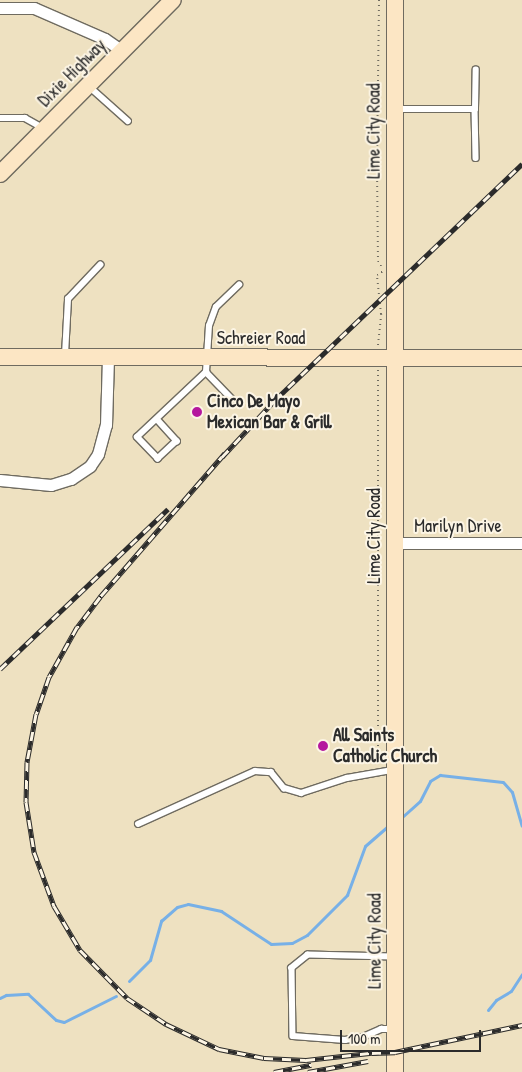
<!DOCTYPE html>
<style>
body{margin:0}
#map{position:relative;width:522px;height:1072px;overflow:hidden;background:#eee1c1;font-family:"Patrick Hand",sans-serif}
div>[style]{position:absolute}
.stream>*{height:3px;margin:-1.5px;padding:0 1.5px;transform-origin:1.5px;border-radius:1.5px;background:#77b0e7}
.path>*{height:2px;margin-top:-1px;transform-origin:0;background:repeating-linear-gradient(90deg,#6f6b60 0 1px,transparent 0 5px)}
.roads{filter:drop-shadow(1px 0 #6f6b60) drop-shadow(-1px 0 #6f6b60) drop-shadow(0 1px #6f6b60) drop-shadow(0 -1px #6f6b60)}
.lane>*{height:5.5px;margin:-2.75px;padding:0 2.75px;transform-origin:2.75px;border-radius:2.75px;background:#fff}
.street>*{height:11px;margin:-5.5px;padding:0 5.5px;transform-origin:5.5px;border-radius:5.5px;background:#fff}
.secondary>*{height:16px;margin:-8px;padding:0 8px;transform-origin:8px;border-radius:8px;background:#fce6c4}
.rail>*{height:5px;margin-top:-2.5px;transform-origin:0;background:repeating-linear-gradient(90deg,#fcf5e5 0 9px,#2b2b2b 0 18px);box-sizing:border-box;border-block:1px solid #2b2b2b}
.dots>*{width:14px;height:14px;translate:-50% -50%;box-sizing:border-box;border:2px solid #fcf5e5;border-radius:50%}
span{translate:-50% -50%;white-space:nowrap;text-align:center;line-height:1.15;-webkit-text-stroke:4px #fcf5e5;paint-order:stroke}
.street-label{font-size:18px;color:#2b2b2b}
.poi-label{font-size:18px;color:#2b2b2b;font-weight:700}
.left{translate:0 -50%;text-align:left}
.scale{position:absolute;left:340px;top:1030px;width:141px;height:22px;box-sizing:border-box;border:2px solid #2b2b2b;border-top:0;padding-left:6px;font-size:15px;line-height:18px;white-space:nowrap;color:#2b2b2b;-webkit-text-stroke:4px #fcf5e5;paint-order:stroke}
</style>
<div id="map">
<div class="stream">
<div style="left:401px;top:818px;width:25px;rotate:-42deg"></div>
<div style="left:420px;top:801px;width:22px;rotate:-63deg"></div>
<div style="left:430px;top:781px;width:12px;rotate:-31deg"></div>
<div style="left:440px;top:775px;width:63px;rotate:6.3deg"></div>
<div style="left:503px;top:782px;width:13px;rotate:48deg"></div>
<div style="left:512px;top:792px;width:35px;rotate:74deg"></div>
<div style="left:129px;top:981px;width:30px;rotate:-45deg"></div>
<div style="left:150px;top:960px;width:41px;rotate:-74.2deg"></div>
<div style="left:161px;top:921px;width:21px;rotate:-41deg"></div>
<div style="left:177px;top:907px;width:11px;rotate:-15deg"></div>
<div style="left:188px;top:904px;width:34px;rotate:12deg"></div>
<div style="left:221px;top:911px;width:60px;rotate:33.4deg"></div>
<div style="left:271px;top:944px;width:21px;rotate:-3deg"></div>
<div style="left:292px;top:943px;width:17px;rotate:-28deg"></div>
<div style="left:307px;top:935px;width:57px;rotate:-45deg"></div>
<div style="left:347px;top:895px;width:52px;rotate:-69.8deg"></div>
<div style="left:365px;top:846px;width:32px;rotate:-41deg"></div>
<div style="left:0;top:998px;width:7px;rotate:-27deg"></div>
<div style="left:6px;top:995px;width:22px;rotate:-3deg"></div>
<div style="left:28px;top:994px;width:38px;rotate:43deg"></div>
<div style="left:56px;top:1020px;width:8px;rotate:14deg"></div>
<div style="left:64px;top:1022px;width:58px;rotate:-26.6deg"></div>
<div style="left:488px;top:1010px;width:13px;rotate:-51deg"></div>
<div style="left:496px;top:1000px;width:17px;rotate:-31deg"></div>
<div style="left:511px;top:991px;width:20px;rotate:-57deg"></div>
</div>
<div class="path">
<div style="left:379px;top:0;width:166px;rotate:90.7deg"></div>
<div style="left:377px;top:166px;width:95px;rotate:89.4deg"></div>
<div style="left:378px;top:261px;width:6px;rotate:59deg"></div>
<div style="left:378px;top:345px;width:31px;rotate:-84deg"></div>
<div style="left:381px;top:314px;width:39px;rotate:-96deg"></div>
<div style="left:377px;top:275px;width:7px;rotate:-34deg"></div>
<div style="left:378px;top:370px;width:395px;rotate:90deg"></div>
</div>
<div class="roads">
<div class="lane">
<div style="left:90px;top:87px;width:51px;rotate:41.8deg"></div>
<div style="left:397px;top:109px;width:78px"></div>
<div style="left:475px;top:109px;width:39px;rotate:-89deg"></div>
<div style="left:475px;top:109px;width:49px;rotate:88.8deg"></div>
<div style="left:0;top:118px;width:25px"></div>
<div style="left:25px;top:118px;width:21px;rotate:29deg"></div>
<div style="left:65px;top:355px;width:56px;rotate:-86.9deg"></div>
<div style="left:68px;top:299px;width:47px;rotate:-46.7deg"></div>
<div style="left:206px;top:372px;width:37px;rotate:46deg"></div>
<div style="left:157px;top:419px;width:30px;rotate:48deg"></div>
<div style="left:177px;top:441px;width:26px;rotate:137deg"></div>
<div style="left:158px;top:459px;width:30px;rotate:-134deg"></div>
<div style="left:137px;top:437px;width:95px;rotate:-43.3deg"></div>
<div style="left:206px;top:372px;width:46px;rotate:-86.3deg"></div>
<div style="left:209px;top:326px;width:20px;rotate:-70deg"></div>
<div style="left:216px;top:307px;width:32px;rotate:-44deg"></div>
<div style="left:138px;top:824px;width:128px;rotate:-24.4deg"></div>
<div style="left:255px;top:771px;width:16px;rotate:4deg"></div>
<div style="left:271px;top:772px;width:21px;rotate:51deg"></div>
<div style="left:284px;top:788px;width:18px;rotate:16deg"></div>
<div style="left:301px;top:793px;width:48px;rotate:-18.1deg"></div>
<div style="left:347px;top:778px;width:46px;rotate:-10.1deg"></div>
<div style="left:393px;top:957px;width:85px;rotate:-178.7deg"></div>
<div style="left:308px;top:955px;width:21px;rotate:141deg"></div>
<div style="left:292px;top:968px;width:68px;rotate:89.2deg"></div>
<div style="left:293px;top:1036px;width:52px;rotate:4.4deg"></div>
<div style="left:345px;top:1040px;width:18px;rotate:-9deg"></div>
<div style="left:363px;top:1037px;width:20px;rotate:-24deg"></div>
<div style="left:381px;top:1029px;width:12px"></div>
</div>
<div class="street">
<div style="left:0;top:8px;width:34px"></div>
<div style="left:34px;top:8px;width:77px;rotate:23.6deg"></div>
<div style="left:105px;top:39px;width:21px;rotate:35deg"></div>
<div style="left:0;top:480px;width:51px;rotate:5.6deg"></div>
<div style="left:51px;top:485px;width:21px;rotate:-17deg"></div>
<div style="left:71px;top:479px;width:23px;rotate:-34deg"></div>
<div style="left:90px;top:466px;width:14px;rotate:-56deg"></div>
<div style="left:98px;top:454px;width:30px;rotate:-75deg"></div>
<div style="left:106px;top:425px;width:68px;rotate:-88.3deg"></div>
<div style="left:394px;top:543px;width:128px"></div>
</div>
<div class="secondary">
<div style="left:0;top:174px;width:245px;rotate:-45.2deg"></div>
<div style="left:0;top:357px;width:522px;rotate:0.11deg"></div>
<div style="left:395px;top:1072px;width:1072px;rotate:-90deg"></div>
</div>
</div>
<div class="rail">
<div style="left:225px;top:453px;width:191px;rotate:131deg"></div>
<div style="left:100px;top:597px;width:38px;rotate:127deg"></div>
<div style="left:77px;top:627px;width:57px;rotate:119.2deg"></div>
<div style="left:49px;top:677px;width:39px;rotate:109deg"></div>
<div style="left:36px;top:714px;width:49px;rotate:100.6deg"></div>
<div style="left:27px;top:762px;width:40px;rotate:91.4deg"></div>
<div style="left:26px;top:802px;width:51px;rotate:80.9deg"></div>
<div style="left:34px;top:852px;width:58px;rotate:69.7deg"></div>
<div style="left:54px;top:906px;width:51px;rotate:59.4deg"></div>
<div style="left:80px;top:950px;width:67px;rotate:45.6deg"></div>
<div style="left:127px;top:998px;width:47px;rotate:33.7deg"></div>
<div style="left:166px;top:1024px;width:59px;rotate:25.3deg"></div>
<div style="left:219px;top:1049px;width:46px;rotate:11.3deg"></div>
<div style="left:264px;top:1058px;width:42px;rotate:2.7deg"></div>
<div style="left:306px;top:1060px;width:73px;rotate:-6.3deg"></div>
<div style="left:222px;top:457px;width:78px;rotate:-47.1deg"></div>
<div style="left:275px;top:400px;width:342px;rotate:-43.7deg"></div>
<div style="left:0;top:669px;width:232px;rotate:-43.6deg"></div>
<div style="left:372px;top:1053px;width:23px;rotate:-2deg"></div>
<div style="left:395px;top:1052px;width:130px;rotate:-12deg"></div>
<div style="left:274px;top:1072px;width:38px;rotate:-11deg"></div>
<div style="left:308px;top:1072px;width:61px;rotate:-10.4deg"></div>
</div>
<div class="dots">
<div style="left:197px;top:412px;background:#b5179e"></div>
<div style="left:323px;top:746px;background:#b5179e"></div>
</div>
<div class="street-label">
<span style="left:72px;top:73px;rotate:-45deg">Dixie Highway</span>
<span style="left:374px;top:131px;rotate:-90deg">Lime City Road</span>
<span style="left:261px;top:338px">Schreier Road</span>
<span style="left:458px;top:526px">Marilyn Drive</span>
<span style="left:374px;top:536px;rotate:-90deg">Lime City Road</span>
<span style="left:375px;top:941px;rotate:-90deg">Lime City Road</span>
</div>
<div class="poi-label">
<span class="left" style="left:207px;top:412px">Cinco De Mayo<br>Mexican Bar &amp; Grill</span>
<span class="left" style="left:333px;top:746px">All Saints<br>Catholic Church</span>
</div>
<div class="scale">100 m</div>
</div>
